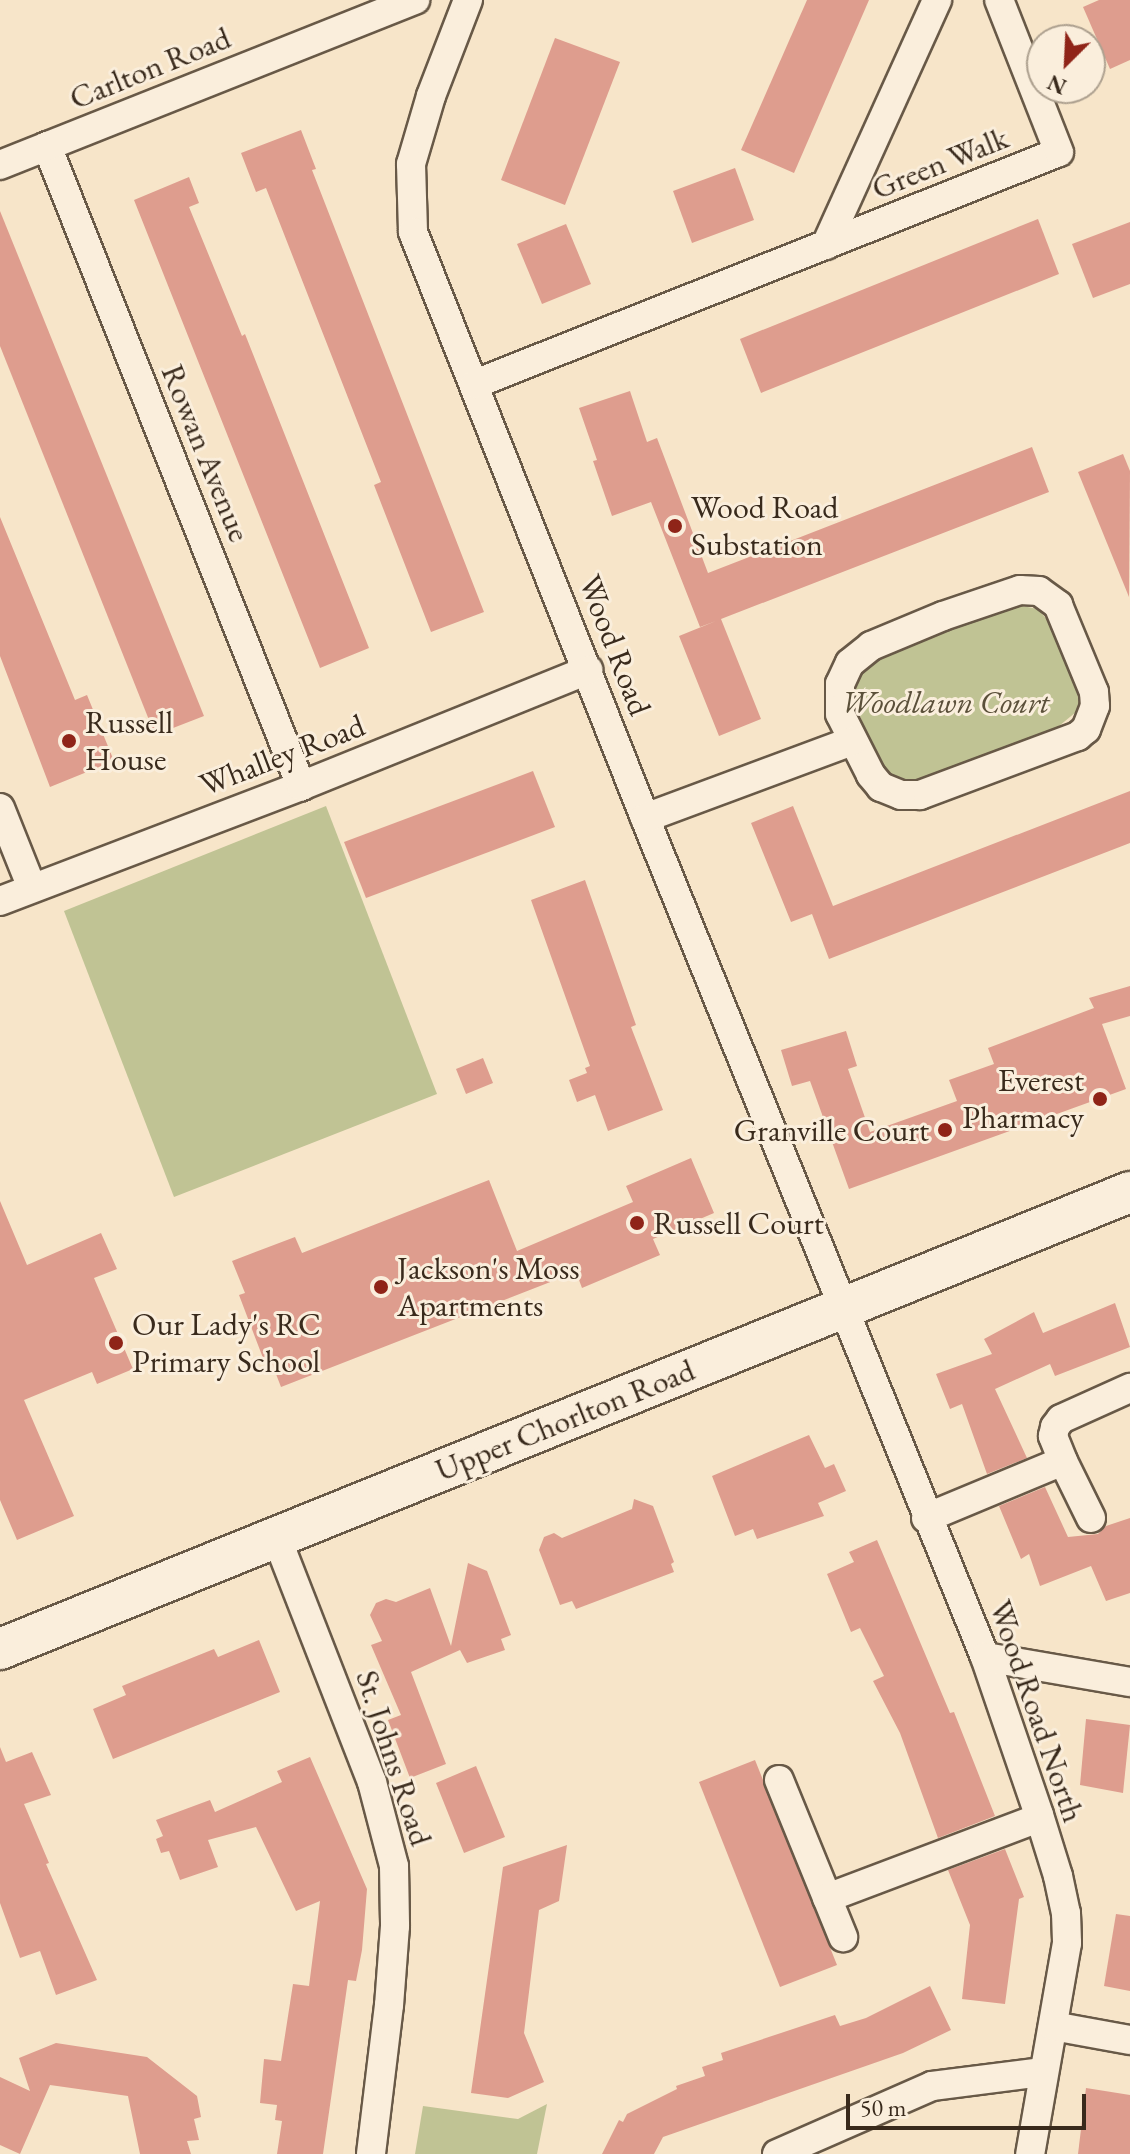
<!DOCTYPE html>
<style>
body{margin:0}
#map{position:relative;width:1130px;height:2154px;overflow:hidden;background:#f7e5c9;font-family:"EB Garamond",serif}
div>[style]{position:absolute}
.green>*{inset:0;background:#c0c394}
.building>*{inset:0;background:#de9d8e}
.roads{filter:drop-shadow(2px 0 #685947) drop-shadow(-2px 0 #685947) drop-shadow(0 2px #685947) drop-shadow(0 -2px #685947)}
.street>*{height:28px;margin:-14px;padding:0 14px;transform-origin:14px;border-radius:14px;background:#faeedc}
.secondary>*{height:40px;margin:-20px;padding:0 20px;transform-origin:20px;border-radius:20px;background:#faeedc}
.dots>*{width:22px;height:22px;translate:-50% -50%;box-sizing:border-box;border:4px solid #faeedc;border-radius:50%}
span{translate:-50% -50%;white-space:nowrap;text-align:center;line-height:1.15;-webkit-text-stroke:6px #faeedc;paint-order:stroke}
.street-label{font-size:32px;color:#392a1c}
.poi-label{font-size:32px;color:#392a1c}
.left{translate:0 -50%;text-align:left}
.right{translate:-100% -50%;text-align:right}
.park-label{font-size:32px;color:#5b503a;font-style:italic}
.north{position:absolute;left:1026px;top:24px;width:80px;height:80px;box-sizing:border-box;background:#faeedc;border:2px solid #ada08f;border-radius:50%;rotate:204deg;font-size:22px;font-weight:700;line-height:32px;text-align:center;color:#392a1c}
.north::after{content:'';display:block;margin:auto;width:28px;height:36px;background:#8f2418;clip-path:polygon(50% 0,100% 100%,50% 72%,0 100%)}
.scale{position:absolute;left:846px;top:2094px;width:240px;height:36px;box-sizing:border-box;border:4px solid #392a1c;border-top:0;padding-left:10px;font-size:24px;line-height:28px;white-space:nowrap;color:#392a1c;-webkit-text-stroke:6px #faeedc;paint-order:stroke}
</style>
<div id="map">
<div class="green">
<div style="clip-path:polygon(1012px 604px,1038px 609px,1055px 629px,1079px 687px,1081px 700px,1076px 712px,1053px 731px,912px 785px,884px 774px,854px 702px,851px 691px,861px 668px,878px 656px)"></div>
<div style="clip-path:polygon(326px 806px,437px 1094px,174px 1197px,64px 911px)"></div>
<div style="clip-path:polygon(547px 2104px,537px 2154px,415px 2154px,423px 2106px,518px 2119px)"></div>
</div>
<div class="building">
<div style="clip-path:polygon(807px 0,869px 0,794px 173px,741px 150px)"></div>
<div style="clip-path:polygon(1099px 0,1130px 0,1130px 60px,1110px 69px,1083px 7px)"></div>
<div style="clip-path:polygon(555px 38px,620px 62px,565px 205px,501px 180px)"></div>
<div style="clip-path:polygon(301px 130px,316px 169px,312px 170px,484px 612px,431px 632px,374px 485px,381px 482px,266px 188px,256px 192px,241px 153px)"></div>
<div style="clip-path:polygon(735px 168px,754px 220px,692px 243px,673px 191px)"></div>
<div style="clip-path:polygon(189px 177px,199px 203px,189px 207px,242px 336px,245px 334px,369px 648px,320px 668px,134px 200px)"></div>
<div style="clip-path:polygon(0 211px,204px 716px,155px 735px,0 346px)"></div>
<div style="clip-path:polygon(1038px 219px,1059px 274px,761px 393px,740px 339px)"></div>
<div style="clip-path:polygon(1130px 222px,1130px 284px,1093px 298px,1072px 244px)"></div>
<div style="clip-path:polygon(566px 224px,591px 284px,542px 304px,517px 244px)"></div>
<div style="clip-path:polygon(630px 391px,647px 442px,657px 438px,708px 573px,1032px 447px,1049px 492px,721px 619px,761px 719px,719px 736px,679px 636px,716px 621px,700px 627px,651px 502px,612px 516px,593px 461px,597px 460px,579px 408px)"></div>
<div style="clip-path:polygon(1123px 454px,1130px 471px,1129px 597px,1078px 472px)"></div>
<div style="clip-path:polygon(0 517px,75px 700px,87px 695px,114px 761px,50px 787px,0 656px)"></div>
<div style="clip-path:polygon(533px 771px,555px 827px,366px 898px,344px 842px)"></div>
<div style="clip-path:polygon(1130px 791px,1130px 843px,829px 959px,812px 914px,791px 922px,751px 823px,793px 806px,833px 906px)"></div>
<div style="clip-path:polygon(585px 880px,636px 1025px,631px 1027px,663px 1110px,608px 1131px,595px 1095px,577px 1102px,569px 1080px,587px 1073px,585px 1068px,590px 1066px,531px 900px)"></div>
<div style="clip-path:polygon(1130px 986px,1130px 1016px,1102px 1024px,1126px 1089px,849px 1189px,810px 1081px,792px 1086px,781px 1050px,846px 1031px,857px 1066px,848px 1069px,870px 1132px,957px 1101px,949px 1080px,994px 1064px,988px 1048px,1094px 1008px,1089px 998px)"></div>
<div style="clip-path:polygon(483px 1058px,493px 1083px,466px 1094px,456px 1069px)"></div>
<div style="clip-path:polygon(691px 1158px,714px 1213px,653px 1239px,660px 1255px,582px 1288px,576px 1272px,281px 1387px,269px 1356px,263px 1358px,239px 1295px,245px 1293px,232px 1261px,295px 1237px,302px 1253px,489px 1180px,517px 1251px,633px 1202px,626px 1186px)"></div>
<div style="clip-path:polygon(0 1201px,27px 1265px,101px 1233px,117px 1269px,94px 1278px,133px 1369px,97px 1384px,92px 1372px,24px 1400px,74px 1516px,17px 1540px,0 1500px)"></div>
<div style="clip-path:polygon(1115px 1303px,1130px 1347px,1055px 1376px,1050px 1364px,995px 1389px,1027px 1458px,987px 1474px,962px 1404px,950px 1409px,936px 1374px,992px 1354px,984px 1339px,1034px 1312px,1043px 1333px)"></div>
<div style="clip-path:polygon(809px 1435px,825px 1468px,834px 1464px,846px 1491px,818px 1503px,824px 1516px,757px 1539px,753px 1529px,735px 1536px,712px 1476px)"></div>
<div style="clip-path:polygon(1045px 1487px,1068px 1537px,1098px 1534px,1106px 1526px,1130px 1518px,1130px 1593px,1106px 1601px,1091px 1566px,1040px 1586px,1029px 1554px,1021px 1559px,999px 1506px)"></div>
<div style="clip-path:polygon(634px 1499px,653px 1506px,674px 1562px,671px 1564px,674px 1572px,576px 1609px,572px 1601px,560px 1605px,539px 1550px,544px 1537px,554px 1533px,562px 1538px,632px 1509px)"></div>
<div style="clip-path:polygon(877px 1540px,950px 1713px,954px 1712px,995px 1816px,938px 1838px,900px 1733px,873px 1681px,884px 1676px,860px 1628px,851px 1632px,827px 1574px,854px 1562px,849px 1552px)"></div>
<div style="clip-path:polygon(468px 1563px,487px 1571px,511px 1635px,501px 1639px,505px 1650px,467px 1663px,460px 1650px,411px 1672px,446px 1764px,410px 1778px,388px 1720px,401px 1715px,371px 1645px,382px 1641px,370px 1615px,376px 1603px,386px 1599px,396px 1602px,430px 1588px,451px 1646px)"></div>
<div style="clip-path:polygon(259px 1640px,280px 1692px,113px 1759px,93px 1709px,126px 1695px,122px 1686px,214px 1649px,218px 1657px)"></div>
<div style="clip-path:polygon(1086px 1719px,1130px 1725px,1123px 1793px,1080px 1785px)"></div>
<div style="clip-path:polygon(0 1747px,6px 1762px,32px 1752px,51px 1795px,24px 1804px,49px 1863px,46px 1864px,97px 1980px,56px 1995px,40px 1951px,20px 1958px,0 1903px)"></div>
<div style="clip-path:polygon(310px 1757px,367px 1889px,362px 1950px,356px 1981px,348px 1980px,323px 2154px,277px 2154px,282px 2121px,275px 2120px,277px 2105px,260px 2103px,264px 2059px,281px 2061px,293px 1984px,309px 1986px,320px 1901px,296px 1911px,256px 1827px,208px 1840px,218px 1867px,180px 1880px,169px 1851px,161px 1853px,156px 1839px,163px 1836px,156px 1820px,210px 1800px,215px 1812px,282px 1782px,277px 1771px)"></div>
<div style="clip-path:polygon(755px 1760px,837px 1965px,780px 1987px,699px 1782px)"></div>
<div style="clip-path:polygon(476px 1766px,505px 1837px,464px 1853px,436px 1783px)"></div>
<div style="clip-path:polygon(567px 1845px,559px 1901px,539px 1910px,524px 2033px,544px 2082px,508px 2098px,471px 2093px,503px 1867px)"></div>
<div style="clip-path:polygon(1005px 1849px,1024px 1897px,1019px 1899px,1005px 2004px,962px 1999px,970px 1925px,948px 1870px)"></div>
<div style="clip-path:polygon(1116px 1914px,1130px 1916px,1130px 1991px,1104px 1986px)"></div>
<div style="clip-path:polygon(930px 1986px,951px 2030px,903px 2053px,663px 2137px,654px 2154px,602px 2154px,619px 2120px,623px 2122px,627px 2114px,677px 2089px,676px 2086px,705px 2076px,702px 2067px,723px 2060px,721px 2053px,835px 2015px,840px 2026px,866px 2018px)"></div>
<div style="clip-path:polygon(56px 2043px,147px 2057px,197px 2096px,201px 2117px,194px 2119px,199px 2140px,187px 2141px,191px 2154px,140px 2154px,128px 2096px,50px 2085px,20px 2154px,0 2145px,0 2077px,30px 2091px,19px 2058px)"></div>
<div style="clip-path:polygon(1086px 2088px,1130px 2095px,1130px 2154px,1078px 2154px)"></div>
</div>
<div class="roads">
<div class="street">
<div style="left:468px;top:0;width:103px;rotate:111.1deg"></div>
<div style="left:431px;top:96px;width:71px;rotate:106.4deg"></div>
<div style="left:411px;top:164px;width:68px;rotate:88.3deg"></div>
<div style="left:413px;top:232px;width:630px;rotate:68.4deg"></div>
<div style="left:645px;top:818px;width:905px;rotate:67.94deg"></div>
<div style="left:985px;top:1657px;width:167px;rotate:71.1deg"></div>
<div style="left:1039px;top:1815px;width:64px;rotate:72.7deg"></div>
<div style="left:1058px;top:1876px;width:38px;rotate:78deg"></div>
<div style="left:1066px;top:1913px;width:30px;rotate:88deg"></div>
<div style="left:1067px;top:1943px;width:214px;rotate:99.9deg"></div>
<div style="left:47px;top:146px;width:689px;rotate:68.35deg"></div>
<div style="left:0;top:165px;width:447px;rotate:-21.7deg"></div>
<div style="left:826px;top:245px;width:269px;rotate:-65.6deg"></div>
<div style="left:475px;top:384px;width:628px;rotate:-21.67deg"></div>
<div style="left:1059px;top:152px;width:163px;rotate:-111.5deg"></div>
<div style="left:1020px;top:590px;width:19px;rotate:3deg"></div>
<div style="left:1039px;top:591px;width:24px;rotate:36deg"></div>
<div style="left:1058px;top:605px;width:94px;rotate:67.5deg"></div>
<div style="left:1094px;top:692px;width:14px;rotate:86deg"></div>
<div style="left:1095px;top:706px;width:25px;rotate:111deg"></div>
<div style="left:1086px;top:729px;width:11px;rotate:139deg"></div>
<div style="left:1078px;top:736px;width:169px;rotate:159.5deg"></div>
<div style="left:920px;top:795px;width:19px;rotate:180deg"></div>
<div style="left:901px;top:795px;width:22px;rotate:-158deg"></div>
<div style="left:881px;top:787px;width:16px;rotate:-130deg"></div>
<div style="left:871px;top:775px;width:68px;rotate:-116.9deg"></div>
<div style="left:840px;top:714px;width:30px;rotate:-90deg"></div>
<div style="left:840px;top:684px;width:23px;rotate:-65deg"></div>
<div style="left:850px;top:663px;width:27px;rotate:-39deg"></div>
<div style="left:871px;top:646px;width:78px;rotate:-22.6deg"></div>
<div style="left:943px;top:616px;width:81px;rotate:-18.7deg"></div>
<div style="left:0;top:808px;width:86px;rotate:68.2deg"></div>
<div style="left:645px;top:818px;width:221px;rotate:-20.4deg"></div>
<div style="left:0;top:901px;width:322px;rotate:-20.9deg"></div>
<div style="left:301px;top:786px;width:310px;rotate:-22deg"></div>
<div style="left:926px;top:1518px;width:148px;rotate:-22.6deg"></div>
<div style="left:1091px;top:1518px;width:64px;rotate:-116.2deg"></div>
<div style="left:1063px;top:1461px;width:27px;rotate:-112deg"></div>
<div style="left:1053px;top:1436px;width:9px;rotate:-77deg"></div>
<div style="left:1055px;top:1427px;width:10px;rotate:-53deg"></div>
<div style="left:1061px;top:1419px;width:76px;rotate:-24.2deg"></div>
<div style="left:276px;top:1536px;width:264px;rotate:68.7deg"></div>
<div style="left:372px;top:1782px;width:87px;rotate:75.3deg"></div>
<div style="left:394px;top:1866px;width:60px;rotate:89deg"></div>
<div style="left:395px;top:1926px;width:79px;rotate:94.3deg"></div>
<div style="left:389px;top:2005px;width:150px;rotate:96.9deg"></div>
<div style="left:985px;top:1657px;width:147px;rotate:9.8deg"></div>
<div style="left:779px;top:1780px;width:170px;rotate:67.8deg"></div>
<div style="left:827px;top:1898px;width:227px;rotate:-20.7deg"></div>
<div style="left:1053px;top:2026px;width:78px;rotate:10.3deg"></div>
<div style="left:777px;top:2154px;width:169px;rotate:-23.7deg"></div>
<div style="left:932px;top:2086px;width:112px;rotate:-7.2deg"></div>
</div>
<div class="secondary">
<div style="left:0;top:1649px;width:1219px;rotate:-22.02deg"></div>
</div>
</div>
<div class="dots">
<div style="left:675px;top:526px;background:#8f2418"></div>
<div style="left:69px;top:741px;background:#8f2418"></div>
<div style="left:1100px;top:1099px;background:#8f2418"></div>
<div style="left:945px;top:1130px;background:#8f2418"></div>
<div style="left:637px;top:1223px;background:#8f2418"></div>
<div style="left:381px;top:1287px;background:#8f2418"></div>
<div style="left:116px;top:1343px;background:#8f2418"></div>
</div>
<div class="street-label">
<span style="left:150px;top:68px;rotate:-22deg">Carlton Road</span>
<span style="left:940px;top:163px;rotate:-22deg">Green Walk</span>
<span style="left:206px;top:453px;rotate:68deg">Rowan Avenue</span>
<span style="left:615px;top:645px;rotate:69deg">Wood Road</span>
<span style="left:282px;top:755px;rotate:-21deg">Whalley Road</span>
<span style="left:565px;top:1420px;rotate:-22deg">Upper Chorlton Road</span>
<span style="left:1037px;top:1711px;rotate:71deg">Wood Road North</span>
<span style="left:394px;top:1758px;rotate:72deg">St. Johns Road</span>
</div>
<div class="poi-label">
<span class="left" style="left:691px;top:526px">Wood Road<br>Substation</span>
<span class="left" style="left:85px;top:741px">Russell<br>House</span>
<span class="right" style="left:1084px;top:1099px">Everest<br>Pharmacy</span>
<span class="right" style="left:929px;top:1130px">Granville Court</span>
<span class="left" style="left:653px;top:1223px">Russell Court</span>
<span class="left" style="left:397px;top:1287px">Jackson's Moss<br>Apartments</span>
<span class="left" style="left:132px;top:1343px">Our Lady's RC<br>Primary School</span>
</div>
<div class="park-label">
<span style="left:945px;top:702px">Woodlawn Court</span>
</div>
<div class="north">N</div>
<div class="scale">50 m</div>
</div>
